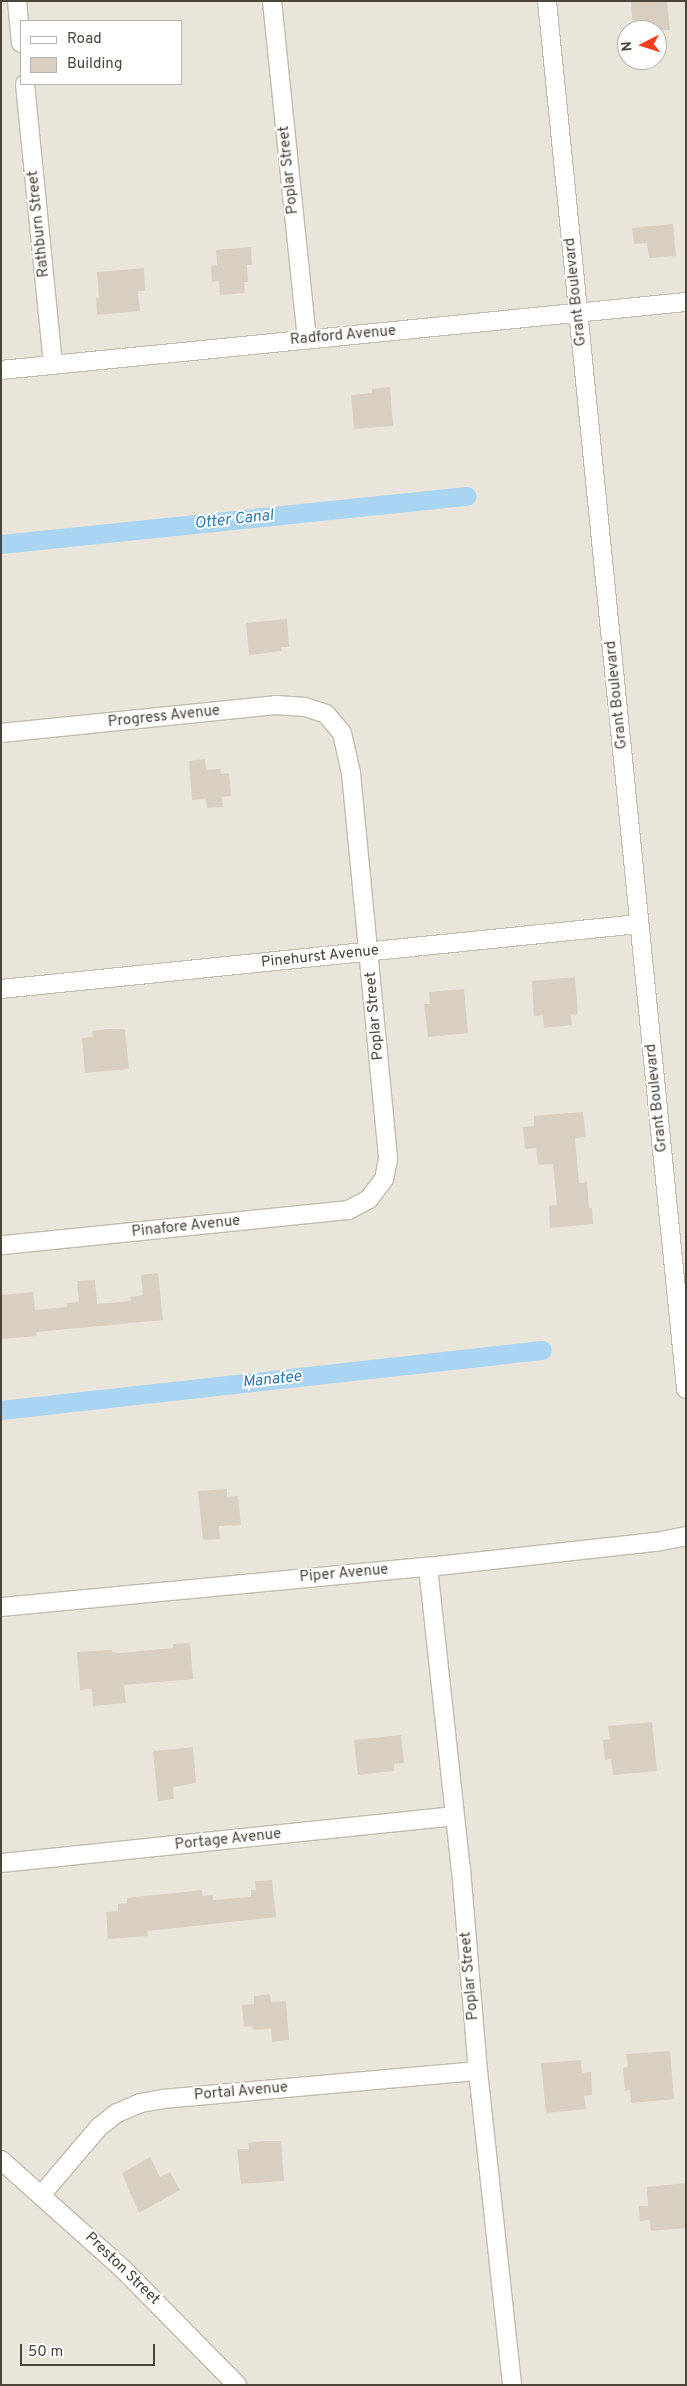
<!DOCTYPE html>
<style>
body{margin:0}
#map{position:relative;width:687px;height:2386px;overflow:hidden;background:#f6f3ec;font-family:Overpass,sans-serif}
div>[style]{position:absolute}
.residential>*{inset:0;background:#eae5da}
.canal>*{height:19px;margin:-9.5px;padding:0 9.5px;transform-origin:9.5px;border-radius:9.5px;background:#a9d4f2}
.building>*{inset:0;background:#d8cfc1}
.roads{filter:drop-shadow(1px 0 #c2bbae) drop-shadow(-1px 0 #c2bbae) drop-shadow(0 1px #c2bbae) drop-shadow(0 -1px #c2bbae)}
.street>*{height:18px;margin:-9px;padding:0 9px;transform-origin:9px;border-radius:9px;background:#fff}
span{translate:-50% -50%;white-space:nowrap;text-align:center;line-height:1.15;-webkit-text-stroke:4px #fff;paint-order:stroke}
.street-label{font-size:15px;color:#4b4439}
.water-label{font-size:16px;color:#2e7ab2;font-style:italic}
.frame{position:absolute;inset:0;border:2px solid #4b4439;pointer-events:none}
.legend{position:absolute;left:20px;top:20px;width:162px;height:65px;box-sizing:border-box;background:#fff;border:1px solid #b7b4b0;margin:0;padding:6px 9px;list-style:none;font-size:15px;color:#4b4439}
.legend li{display:flex;align-items:center;gap:10px;height:25px}
.legend b{width:25px;border:1px solid #b7b4b0}
.north{position:absolute;left:617px;top:20px;width:50px;height:50px;box-sizing:border-box;background:#fff;border:1px solid #b7b4b0;border-radius:50%;rotate:265deg;font-size:14px;font-weight:700;line-height:20px;text-align:center;color:#4b4439}
.north::after{content:'';display:block;margin:auto;width:18px;height:22px;background:#fc3f1d;clip-path:polygon(50% 0,100% 100%,50% 72%,0 100%)}
.scale{position:absolute;left:20px;top:2344px;width:135px;height:22px;box-sizing:border-box;border:2px solid #4b4439;border-top:0;padding-left:6px;font-size:15px;line-height:18px;white-space:nowrap;color:#4b4439;-webkit-text-stroke:4px #fff;paint-order:stroke}
</style>
<div id="map">
<div class="residential">
<div style="clip-path:polygon(evenodd,1px 1px,686px 1px,686px 2385px,1px 2385px,1px 1px,21px 21px,181px 21px,181px 84px,21px 84px,21px 21px,1px 1px,627px 30px,657px 30px,657px 60px,627px 60px,627px 30px)"></div>
</div>
<div class="canal">
<div style="left:1px;top:544px;width:468px;rotate:-5.9deg"></div>
<div style="left:1px;top:1410px;width:544px;rotate:-6.33deg"></div>
</div>
<div class="building">
<div style="clip-path:polygon(631px 1px,667px 1px,670px 30px,633px 30px)"></div>
<div style="clip-path:polygon(673px 224px,676px 256px,649px 258px,647px 243px,634px 244px,632px 228px)"></div>
<div style="clip-path:polygon(251px 247px,252px 265px,247px 265px,248px 282px,244px 282px,245px 293px,220px 295px,219px 281px,212px 282px,211px 266px,217px 265px,216px 250px)"></div>
<div style="clip-path:polygon(144px 268px,145px 291px,138px 291px,140px 311px,97px 315px,96px 298px,99px 298px,97px 272px)"></div>
<div style="clip-path:polygon(390px 387px,393px 426px,354px 429px,351px 395px,372px 393px,372px 389px)"></div>
<div style="clip-path:polygon(287px 619px,289px 647px,281px 647px,282px 651px,249px 655px,246px 623px)"></div>
<div style="clip-path:polygon(205px 759px,206px 770px,220px 769px,221px 774px,229px 773px,231px 796px,222px 797px,223px 807px,207px 808px,206px 799px,192px 800px,189px 761px)"></div>
<div style="clip-path:polygon(575px 977px,578px 1014px,571px 1015px,572px 1025px,544px 1028px,543px 1015px,534px 1016px,532px 981px)"></div>
<div style="clip-path:polygon(464px 989px,468px 1033px,428px 1037px,424px 1004px,430px 1004px,429px 992px)"></div>
<div style="clip-path:polygon(107px 1029px,125px 1029px,129px 1069px,85px 1073px,82px 1038px,93px 1037px,92px 1031px)"></div>
<div style="clip-path:polygon(583px 1112px,586px 1137px,575px 1138px,579px 1183px,587px 1182px,589px 1208px,592px 1208px,593px 1224px,550px 1228px,549px 1206px,557px 1205px,553px 1164px,538px 1165px,536px 1148px,525px 1149px,523px 1127px,534px 1126px,534px 1116px)"></div>
<div style="clip-path:polygon(158px 1273px,163px 1320px,36px 1332px,37px 1336px,2px 1339px,1px 1295px,33px 1292px,35px 1310px,67px 1307px,67px 1303px,79px 1302px,77px 1281px,95px 1280px,97px 1304px,131px 1301px,130px 1297px,143px 1295px,141px 1275px)"></div>
<div style="clip-path:polygon(227px 1489px,227px 1497px,238px 1496px,241px 1525px,219px 1526px,220px 1539px,203px 1540px,198px 1491px)"></div>
<div style="clip-path:polygon(190px 1643px,193px 1679px,124px 1685px,126px 1703px,93px 1706px,92px 1689px,80px 1690px,77px 1652px,112px 1650px,112px 1652px,121px 1653px,173px 1648px,173px 1644px)"></div>
<div style="clip-path:polygon(652px 1722px,657px 1771px,613px 1775px,611px 1759px,605px 1760px,603px 1740px,610px 1739px,608px 1726px)"></div>
<div style="clip-path:polygon(401px 1735px,404px 1763px,394px 1764px,394px 1771px,358px 1775px,354px 1740px)"></div>
<div style="clip-path:polygon(193px 1747px,196px 1783px,173px 1787px,174px 1799px,158px 1801px,153px 1751px)"></div>
<div style="clip-path:polygon(272px 1880px,276px 1917px,147px 1931px,148px 1936px,108px 1939px,106px 1912px,118px 1911px,118px 1904px,127px 1903px,127px 1898px,202px 1890px,202px 1896px,213px 1895px,213px 1900px,251px 1897px,251px 1890px,256px 1890px,255px 1881px)"></div>
<div style="clip-path:polygon(270px 1994px,271px 2002px,286px 2001px,289px 2040px,272px 2042px,271px 2029px,253px 2030px,252px 2026px,244px 2027px,242px 2005px,254px 2004px,254px 1996px)"></div>
<div style="clip-path:polygon(670px 2051px,674px 2099px,631px 2103px,630px 2090px,625px 2091px,623px 2068px,628px 2067px,626px 2054px)"></div>
<div style="clip-path:polygon(581px 2060px,582px 2073px,591px 2072px,592px 2095px,584px 2096px,586px 2109px,546px 2113px,541px 2063px)"></div>
<div style="clip-path:polygon(265px 2141px,281px 2141px,284px 2181px,241px 2184px,237px 2149px,249px 2149px,248px 2143px)"></div>
<div style="clip-path:polygon(150px 2157px,160px 2177px,170px 2172px,180px 2190px,139px 2213px,122px 2173px)"></div>
<div style="clip-path:polygon(686px 2183px,686px 2228px,651px 2231px,650px 2220px,640px 2221px,639px 2206px,648px 2206px,647px 2187px)"></div>
</div>
<div class="roads">
<div class="street">
<div style="left:17px;top:1px;width:42px;rotate:84.6deg"></div>
<div style="left:272px;top:1px;width:340px;rotate:84.1deg"></div>
<div style="left:547px;top:1px;width:1395px;rotate:84.28deg"></div>
<div style="left:25px;top:84px;width:282px;rotate:84.3deg"></div>
<div style="left:1px;top:370px;width:688px;rotate:-5.67deg"></div>
<div style="left:1px;top:733px;width:276px;rotate:-5.8deg"></div>
<div style="left:276px;top:705px;width:29px;rotate:4deg"></div>
<div style="left:305px;top:707px;width:22px;rotate:18deg"></div>
<div style="left:326px;top:714px;width:25px;rotate:50deg"></div>
<div style="left:342px;top:733px;width:41px;rotate:77.3deg"></div>
<div style="left:351px;top:773px;width:388px;rotate:84.5deg"></div>
<div style="left:388px;top:1159px;width:20px;rotate:101deg"></div>
<div style="left:384px;top:1179px;width:25px;rotate:127deg"></div>
<div style="left:369px;top:1199px;width:24px;rotate:152deg"></div>
<div style="left:348px;top:1210px;width:349px;rotate:174.2deg"></div>
<div style="left:1px;top:989px;width:641px;rotate:-5.82deg"></div>
<div style="left:428px;top:1567px;width:304px;rotate:83.8deg"></div>
<div style="left:461px;top:1869px;width:203px;rotate:85.2deg"></div>
<div style="left:478px;top:2071px;width:316px;rotate:83.8deg"></div>
<div style="left:1px;top:1607px;width:429px;rotate:-5.4deg"></div>
<div style="left:428px;top:1567px;width:229px;rotate:-6.3deg"></div>
<div style="left:656px;top:1542px;width:31px;rotate:-11deg"></div>
<div style="left:1px;top:1863px;width:455px;rotate:-5.9deg"></div>
<div style="left:1px;top:2160px;width:164px;rotate:41.8deg"></div>
<div style="left:123px;top:2269px;width:163px;rotate:45.5deg"></div>
<div style="left:42px;top:2194px;width:88px;rotate:-49.6deg"></div>
<div style="left:99px;top:2127px;width:23px;rotate:-38deg"></div>
<div style="left:117px;top:2113px;width:26px;rotate:-23deg"></div>
<div style="left:141px;top:2103px;width:22px;rotate:-10deg"></div>
<div style="left:163px;top:2099px;width:316px;rotate:-5.1deg"></div>
</div>
</div>
<div class="street-label">
<span style="left:289px;top:170px;rotate:-96deg">Poplar Street</span>
<span style="left:39px;top:224px;rotate:-96deg">Rathburn Street</span>
<span style="left:576px;top:292px;rotate:-96deg">Grant Boulevard</span>
<span style="left:343px;top:336px;rotate:-5deg">Radford Avenue</span>
<span style="left:617px;top:695px;rotate:-96deg">Grant Boulevard</span>
<span style="left:164px;top:717px;rotate:-6deg">Progress Avenue</span>
<span style="left:320px;top:957px;rotate:-6deg">Pinehurst Avenue</span>
<span style="left:375px;top:1016px;rotate:-95deg">Poplar Street</span>
<span style="left:657px;top:1098px;rotate:-96deg">Grant Boulevard</span>
<span style="left:186px;top:1227px;rotate:-6deg">Pinafore Avenue</span>
<span style="left:344px;top:1574px;rotate:-5deg">Piper Avenue</span>
<span style="left:228px;top:1840px;rotate:-6deg">Portage Avenue</span>
<span style="left:470px;top:1976px;rotate:-95deg">Poplar Street</span>
<span style="left:241px;top:2092px;rotate:-5deg">Portal Avenue</span>
<span style="left:122px;top:2269px;rotate:44deg">Preston Street</span>
</div>
<div class="water-label">
<span style="left:234px;top:520px;rotate:-6deg">Otter Canal</span>
<span style="left:272px;top:1380px;rotate:-6deg">Manatee</span>
</div>
<div class="frame"></div>
<ul class="legend">
<li><b style="height:6px;background:#fff"></b>Road</li>
<li><b style="height:14px;background:#d8cfc1"></b>Building</li>
</ul>
<div class="north">N</div>
<div class="scale">50 m</div>
</div>
